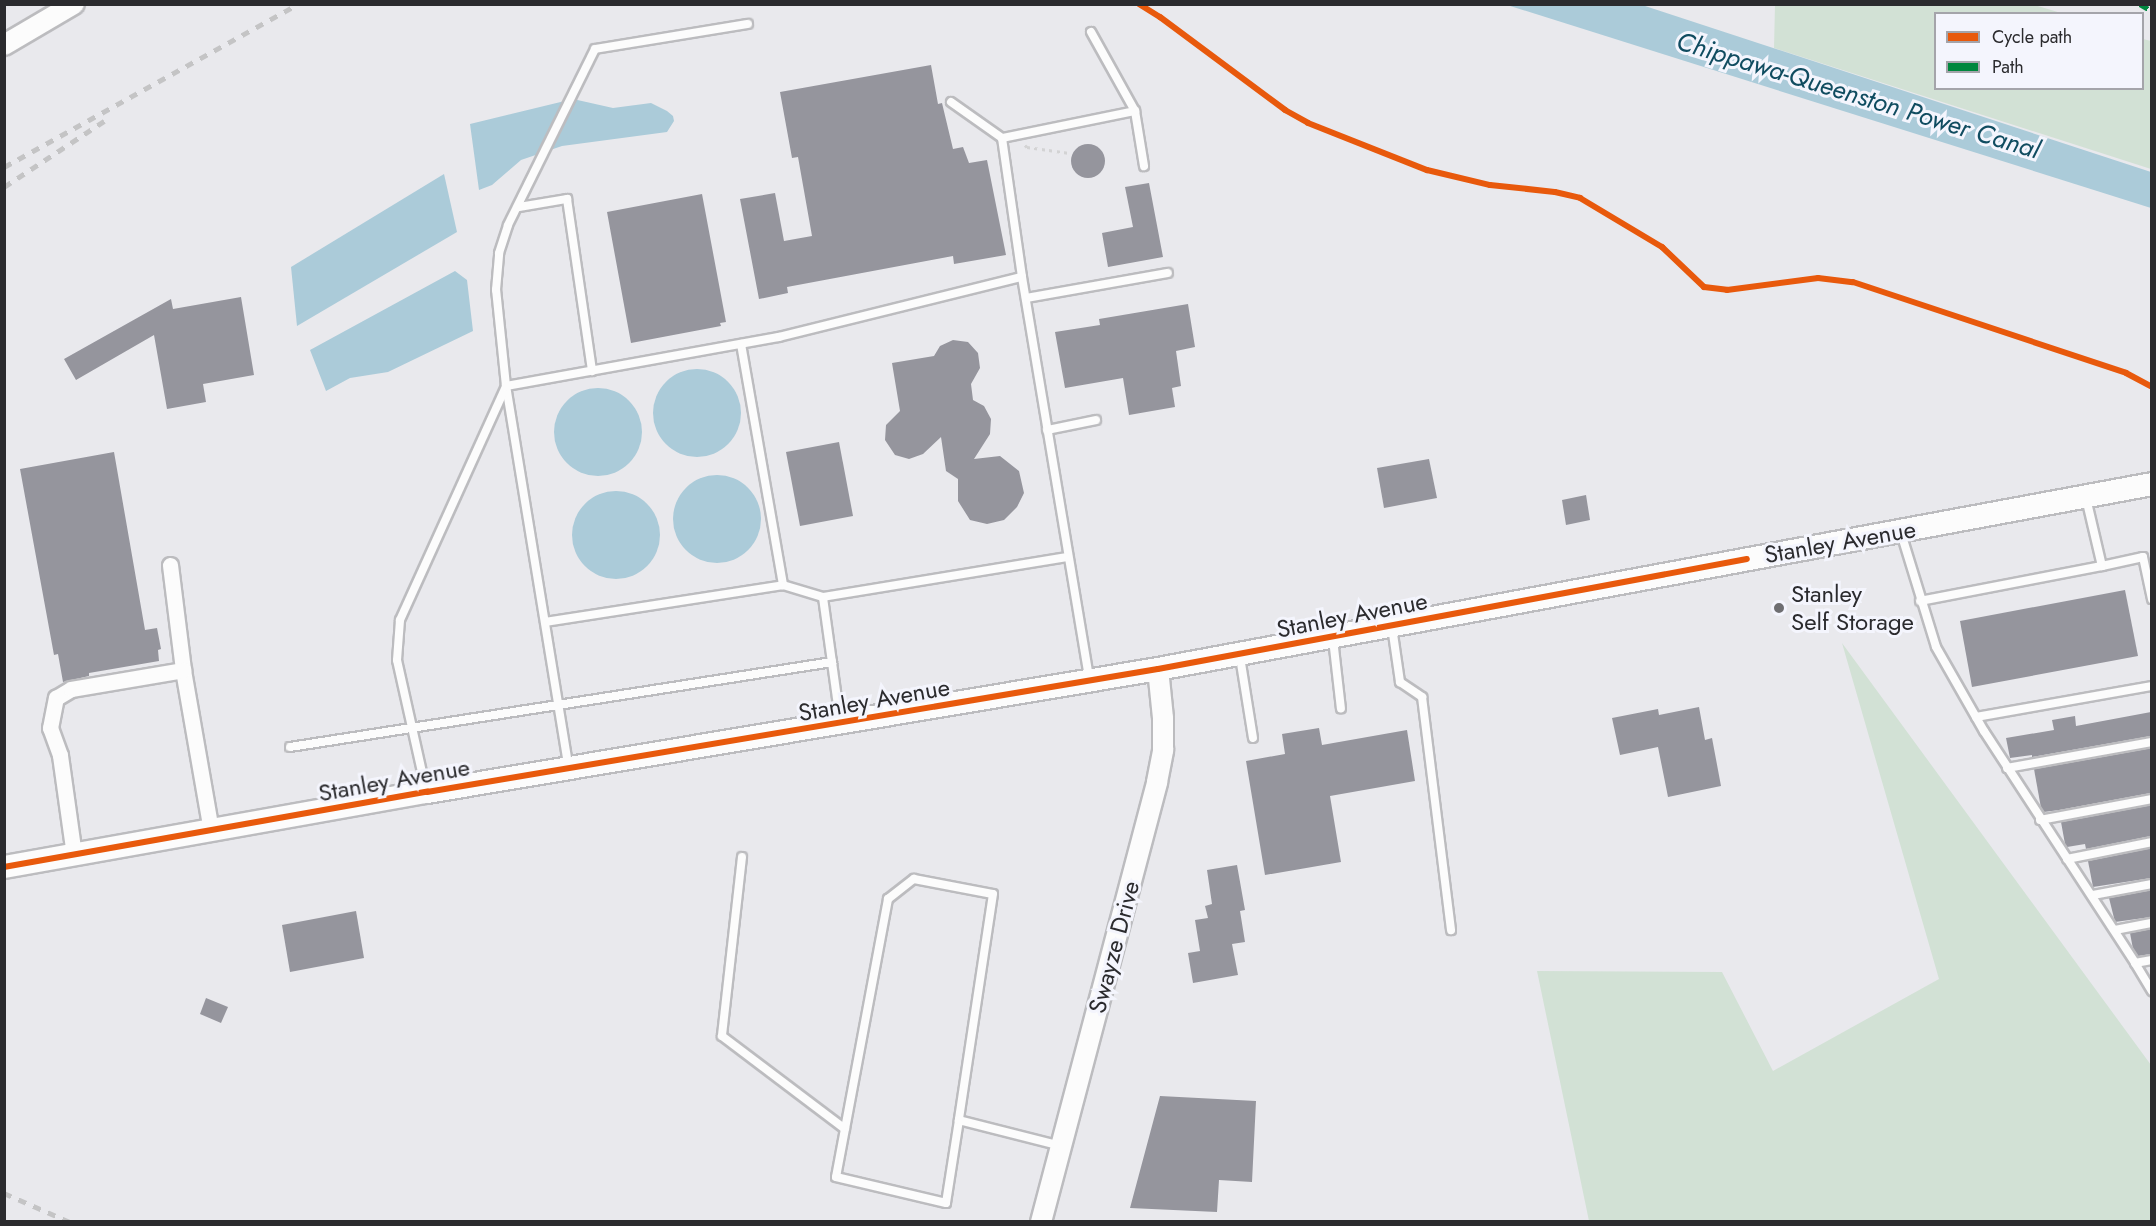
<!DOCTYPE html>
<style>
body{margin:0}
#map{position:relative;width:2156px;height:1226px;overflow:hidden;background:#e9e9ed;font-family:Jost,sans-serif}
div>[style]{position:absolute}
.green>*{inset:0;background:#d2e1d5}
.water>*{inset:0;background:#abcbd9}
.round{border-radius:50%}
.building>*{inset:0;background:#95959d}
.path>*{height:3px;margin-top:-1.5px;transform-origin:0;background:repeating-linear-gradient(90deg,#d3d3d4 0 3px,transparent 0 7.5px)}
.roads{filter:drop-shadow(2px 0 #bcbcbf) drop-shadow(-2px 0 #bcbcbf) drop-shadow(0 2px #bcbcbf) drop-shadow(0 -2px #bcbcbf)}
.service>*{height:8px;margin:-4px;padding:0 4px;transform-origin:4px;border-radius:4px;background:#fcfcfc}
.minor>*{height:15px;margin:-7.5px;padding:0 7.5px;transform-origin:7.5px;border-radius:7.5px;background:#fcfcfc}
.tertiary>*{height:20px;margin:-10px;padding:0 10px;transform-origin:10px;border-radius:10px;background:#fcfcfc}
.secondary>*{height:22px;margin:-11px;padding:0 11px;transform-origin:11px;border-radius:11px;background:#fcfcfc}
.rail>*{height:4.5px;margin-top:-2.25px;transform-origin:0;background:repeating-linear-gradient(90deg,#c4c4c5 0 8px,transparent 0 16px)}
.quiet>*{height:4.5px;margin-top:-2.25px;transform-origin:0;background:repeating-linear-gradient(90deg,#00873e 0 9px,transparent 0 13.5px)}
.cycleway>*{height:6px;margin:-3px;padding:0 3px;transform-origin:3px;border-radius:3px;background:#e8590c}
.dots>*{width:16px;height:16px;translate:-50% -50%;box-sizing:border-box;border:3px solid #f4f5fd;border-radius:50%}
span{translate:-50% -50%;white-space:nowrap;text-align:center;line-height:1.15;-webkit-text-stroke:6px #f4f5fd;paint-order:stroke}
.street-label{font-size:24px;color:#2b2b2e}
.poi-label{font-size:24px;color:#2b2b2e}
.left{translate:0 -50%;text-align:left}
.water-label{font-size:26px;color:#104c60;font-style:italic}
.frame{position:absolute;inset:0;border:6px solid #2b2b2e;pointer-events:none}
.legend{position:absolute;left:1934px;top:12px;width:210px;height:78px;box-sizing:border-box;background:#f4f5fd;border:2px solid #a4a4aa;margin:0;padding:8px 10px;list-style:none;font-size:18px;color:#2b2b2e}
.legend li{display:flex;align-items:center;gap:12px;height:30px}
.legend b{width:30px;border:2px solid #a4a4aa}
</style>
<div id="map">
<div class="green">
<div style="clip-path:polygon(1775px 5px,2031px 4px,2061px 13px,1936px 14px,1936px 88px,2142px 88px,2143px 39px,2151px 41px,2151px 169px,1774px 48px)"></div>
<div style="clip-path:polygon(1842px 643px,2151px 1065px,2151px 1221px,1589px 1221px,1537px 971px,1722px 972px,1773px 1071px,1939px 979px)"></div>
</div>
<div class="water">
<div style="clip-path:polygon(1507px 5px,1642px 5px,2151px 172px,2151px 208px)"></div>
<div style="clip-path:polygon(573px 99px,613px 108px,651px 103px,667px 111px,673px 116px,674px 121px,667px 132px,562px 146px,521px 160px,492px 185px,479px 190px,470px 124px)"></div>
<div style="clip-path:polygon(444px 174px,457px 232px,297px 326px,291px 267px)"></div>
<div style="clip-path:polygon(455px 271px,467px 280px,473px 331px,388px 372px,350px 378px,326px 391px,310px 350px)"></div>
<div class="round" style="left:653px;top:369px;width:88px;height:88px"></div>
<div class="round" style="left:554px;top:388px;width:88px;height:88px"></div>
<div class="round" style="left:673px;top:475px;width:88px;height:88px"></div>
<div class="round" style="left:572px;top:491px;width:88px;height:88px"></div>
</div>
<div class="building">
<div style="clip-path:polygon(931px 65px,938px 104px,942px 103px,953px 149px,963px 147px,969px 163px,987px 160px,1006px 255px,954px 264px,953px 256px,787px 287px,788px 293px,759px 299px,740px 199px,775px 193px,784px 241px,812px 236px,798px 157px,792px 158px,780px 92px)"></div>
<div class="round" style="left:1071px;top:144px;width:34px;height:34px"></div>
<div style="clip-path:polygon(1149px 183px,1163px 257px,1108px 267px,1102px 233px,1133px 227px,1125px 187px)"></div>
<div style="clip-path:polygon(702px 194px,726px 322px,720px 323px,721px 326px,631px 343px,607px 212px)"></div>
<div style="clip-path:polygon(241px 297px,254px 375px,203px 384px,206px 402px,167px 409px,154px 335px,76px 380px,64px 359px,171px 299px,173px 309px)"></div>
<div style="clip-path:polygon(1188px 304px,1195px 347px,1176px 351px,1181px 386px,1172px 388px,1175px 407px,1129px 415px,1123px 378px,1065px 388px,1055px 332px,1100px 325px,1099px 319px)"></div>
<div style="clip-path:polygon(953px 340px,968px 342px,978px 353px,980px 368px,971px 384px,973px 400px,984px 406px,991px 419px,990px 434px,974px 459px,1000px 456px,1019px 471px,1024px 493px,1017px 507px,1004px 520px,987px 524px,970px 520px,958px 501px,958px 479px,946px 471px,941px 437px,923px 454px,909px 459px,895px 455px,885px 440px,886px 425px,900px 411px,892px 363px,934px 356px,940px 346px)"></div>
<div style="clip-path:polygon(839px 442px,853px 516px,800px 526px,786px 452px)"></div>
<div style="clip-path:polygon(114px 452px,145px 630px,157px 628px,161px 649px,158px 650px,159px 661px,89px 673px,89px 676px,63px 682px,58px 654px,54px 655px,20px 469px)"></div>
<div style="clip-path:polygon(1429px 459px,1437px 498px,1384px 508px,1377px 468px)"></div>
<div style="clip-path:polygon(1586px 495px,1590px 520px,1566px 525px,1562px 500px)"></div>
<div style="clip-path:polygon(2125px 590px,2138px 656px,1972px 687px,1960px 621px)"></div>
<div style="clip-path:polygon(1699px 707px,1705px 740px,1712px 738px,1721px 786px,1668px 797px,1658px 747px,1620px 755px,1612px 718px,1658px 709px,1659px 715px)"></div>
<div style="clip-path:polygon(2151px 712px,2151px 736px,2032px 757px,2032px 755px,2010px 758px,2006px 738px,2054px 730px,2052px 720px,2075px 716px,2076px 726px)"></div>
<div style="clip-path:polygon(1319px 728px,1322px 745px,1407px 730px,1415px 781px,1330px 796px,1341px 862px,1265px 875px,1246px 761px,1285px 754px,1282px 734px)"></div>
<div style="clip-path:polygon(2151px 748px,2151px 793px,2059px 810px,2044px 812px,2041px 808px,2034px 769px)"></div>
<div style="clip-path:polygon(2151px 805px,2151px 836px,2086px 849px,2085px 844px,2067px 847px,2065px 844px,2061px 822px)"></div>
<div style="clip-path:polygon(2151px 848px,2151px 878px,2093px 887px,2088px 861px)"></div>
<div style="clip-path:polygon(1237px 865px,1245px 910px,1240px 911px,1245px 942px,1232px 944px,1238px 975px,1193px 983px,1188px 953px,1200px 951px,1195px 920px,1208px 918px,1205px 906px,1212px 904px,1207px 870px)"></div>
<div style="clip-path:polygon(2151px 890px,2151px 917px,2115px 922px,2109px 898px)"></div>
<div style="clip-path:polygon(356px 911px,364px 958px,290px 972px,282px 925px)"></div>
<div style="clip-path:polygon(2151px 929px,2151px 954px,2138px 956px,2133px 949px,2130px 933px)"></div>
<div style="clip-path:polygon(206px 998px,228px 1007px,221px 1023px,200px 1014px)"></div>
<div style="clip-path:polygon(1160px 1096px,1256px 1101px,1252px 1182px,1219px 1180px,1217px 1212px,1130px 1208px)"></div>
</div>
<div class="path">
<div style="left:1025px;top:145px;width:3px;rotate:45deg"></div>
<div style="left:1027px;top:147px;width:43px;rotate:7.9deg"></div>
</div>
<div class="roads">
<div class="service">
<div style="left:1091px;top:32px;width:90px;rotate:60.9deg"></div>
<div style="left:1135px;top:111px;width:56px;rotate:80.7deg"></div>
<div style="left:951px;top:102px;width:62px;rotate:35.2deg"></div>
<div style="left:1002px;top:138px;width:140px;rotate:81.8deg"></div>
<div style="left:1002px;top:138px;width:136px;rotate:-11.5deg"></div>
<div style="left:519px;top:207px;width:49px;rotate:-9.5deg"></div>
<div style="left:567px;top:199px;width:174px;rotate:81.7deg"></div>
<div style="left:1026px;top:298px;width:144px;rotate:-10deg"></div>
<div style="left:741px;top:344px;width:245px;rotate:80.1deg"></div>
<div style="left:783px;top:585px;width:42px;rotate:16.7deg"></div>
<div style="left:1047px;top:430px;width:50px;rotate:-11.5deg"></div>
<div style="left:2086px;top:498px;width:70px;rotate:76.8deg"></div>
<div style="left:2102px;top:566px;width:42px;rotate:-12.4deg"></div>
<div style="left:2143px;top:557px;width:43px;rotate:77.9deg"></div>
<div style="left:1901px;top:533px;width:119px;rotate:72.9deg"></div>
<div style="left:1936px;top:647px;width:97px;rotate:60.3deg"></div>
<div style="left:1984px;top:731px;width:277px;rotate:56.9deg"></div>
<div style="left:2135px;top:963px;width:17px;rotate:-10deg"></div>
<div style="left:1920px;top:601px;width:185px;rotate:-10.9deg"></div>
<div style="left:545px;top:622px;width:241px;rotate:-8.8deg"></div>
<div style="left:1392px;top:627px;width:56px;rotate:81.7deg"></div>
<div style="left:1400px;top:682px;width:27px;rotate:34deg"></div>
<div style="left:1422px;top:697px;width:235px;rotate:82.9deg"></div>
<div style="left:1333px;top:639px;width:70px;rotate:83.5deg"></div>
<div style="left:1240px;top:657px;width:82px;rotate:80.9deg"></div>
<div style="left:1976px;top:717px;width:179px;rotate:-10deg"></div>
<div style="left:840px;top:720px;width:124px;rotate:-97.9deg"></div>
<div style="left:823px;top:597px;width:248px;rotate:-9.3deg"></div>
<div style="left:290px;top:747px;width:549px;rotate:-8.91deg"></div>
<div style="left:568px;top:764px;width:383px;rotate:-99.3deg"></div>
<div style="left:506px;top:386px;width:97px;rotate:-95.9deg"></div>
<div style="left:496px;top:290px;width:37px;rotate:-85deg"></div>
<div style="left:499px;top:253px;width:29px;rotate:-72deg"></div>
<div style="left:508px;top:225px;width:196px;rotate:-63.7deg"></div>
<div style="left:595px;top:49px;width:155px;rotate:-9.3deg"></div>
<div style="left:2007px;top:768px;width:147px;rotate:-10.2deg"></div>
<div style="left:426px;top:790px;width:133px;rotate:-102.6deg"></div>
<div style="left:397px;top:660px;width:40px;rotate:-85.7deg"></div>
<div style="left:400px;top:620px;width:257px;rotate:-65.6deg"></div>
<div style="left:506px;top:386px;width:277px;rotate:-10.2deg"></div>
<div style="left:779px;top:337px;width:250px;rotate:-13.9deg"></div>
<div style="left:1022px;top:277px;width:408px;rotate:80.5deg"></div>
<div style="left:2040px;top:820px;width:114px;rotate:-10.6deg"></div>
<div style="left:742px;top:857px;width:180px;rotate:96.4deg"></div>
<div style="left:722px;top:1036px;width:154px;rotate:37.1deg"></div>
<div style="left:2067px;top:859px;width:87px;rotate:-11.3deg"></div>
<div style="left:2093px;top:895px;width:60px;rotate:-10.6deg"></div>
<div style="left:2115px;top:930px;width:38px;rotate:-11deg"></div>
<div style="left:2135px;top:963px;width:33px;rotate:59deg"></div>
<div style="left:959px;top:1120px;width:84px;rotate:98.9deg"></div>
<div style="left:946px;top:1203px;width:113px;rotate:-166.7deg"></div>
<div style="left:836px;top:1177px;width:283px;rotate:-79.4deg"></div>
<div style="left:888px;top:899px;width:33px;rotate:-38deg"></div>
<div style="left:914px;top:879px;width:80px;rotate:10.8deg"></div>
<div style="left:993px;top:894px;width:229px;rotate:98.6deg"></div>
<div style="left:959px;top:1120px;width:105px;rotate:14.3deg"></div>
</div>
<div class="minor">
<div style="left:170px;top:565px;width:106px;rotate:82.9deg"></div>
<div style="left:183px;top:670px;width:162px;rotate:80.1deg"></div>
<div style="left:74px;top:855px;width:101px;rotate:-98deg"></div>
<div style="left:60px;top:755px;width:29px;rotate:-110deg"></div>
<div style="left:50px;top:728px;width:31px;rotate:-79deg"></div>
<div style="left:56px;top:698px;width:17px;rotate:-31deg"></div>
<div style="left:71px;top:689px;width:114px;rotate:-9.6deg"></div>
</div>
<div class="tertiary">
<div style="left:4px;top:45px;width:81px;rotate:-30.4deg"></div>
<div style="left:1041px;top:1222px;width:455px;rotate:-75.2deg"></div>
<div style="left:1157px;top:782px;width:33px;rotate:-79deg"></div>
<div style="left:1163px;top:750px;width:32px;rotate:-90deg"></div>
<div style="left:1163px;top:718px;width:49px;rotate:-95.8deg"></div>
</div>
<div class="secondary">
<div style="left:4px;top:867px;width:430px;rotate:-10.1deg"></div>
<div style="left:427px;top:792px;width:741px;rotate:-9.55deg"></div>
<div style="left:1158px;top:669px;width:1011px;rotate:-10.54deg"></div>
</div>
</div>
<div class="rail">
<div style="left:4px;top:167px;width:336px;rotate:-29deg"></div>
<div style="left:4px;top:187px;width:120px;rotate:-33.4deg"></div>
<div style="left:4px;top:1193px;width:72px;rotate:23.7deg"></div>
</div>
<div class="quiet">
<div style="left:2140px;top:4px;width:14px;rotate:30deg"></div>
</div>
<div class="cycleway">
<div style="left:1139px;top:4px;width:25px;rotate:32deg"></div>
<div style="left:1160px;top:17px;width:156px;rotate:36.6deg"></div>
<div style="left:1285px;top:110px;width:26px;rotate:29deg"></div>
<div style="left:1308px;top:123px;width:128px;rotate:21.6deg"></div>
<div style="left:1427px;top:170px;width:65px;rotate:13.4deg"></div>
<div style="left:1490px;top:185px;width:65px;rotate:6.1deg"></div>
<div style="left:1555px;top:192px;width:26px;rotate:13deg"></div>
<div style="left:1580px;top:198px;width:96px;rotate:30.9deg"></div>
<div style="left:1662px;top:247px;width:58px;rotate:43.6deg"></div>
<div style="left:1704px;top:287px;width:23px;rotate:7deg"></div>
<div style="left:1727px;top:290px;width:92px;rotate:-7.5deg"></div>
<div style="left:1818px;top:278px;width:35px;rotate:7deg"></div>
<div style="left:1853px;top:282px;width:288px;rotate:18.4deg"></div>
<div style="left:2126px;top:373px;width:30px;rotate:28deg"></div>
<div style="left:4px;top:867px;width:430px;rotate:-10.1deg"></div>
<div style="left:427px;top:792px;width:741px;rotate:-9.55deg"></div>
<div style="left:1158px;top:669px;width:599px;rotate:-10.58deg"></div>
</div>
<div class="dots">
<div style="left:1779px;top:608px;background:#6e6e71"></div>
</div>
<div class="street-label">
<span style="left:1840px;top:542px;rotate:-10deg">Stanley Avenue</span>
<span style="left:1352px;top:615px;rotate:-11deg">Stanley Avenue</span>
<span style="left:874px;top:700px;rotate:-10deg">Stanley Avenue</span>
<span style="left:394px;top:780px;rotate:-10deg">Stanley Avenue</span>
<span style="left:1114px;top:947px;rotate:-75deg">Swayze Drive</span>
</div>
<div class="poi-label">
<span class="left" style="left:1791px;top:608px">Stanley<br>Self Storage</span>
</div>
<div class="water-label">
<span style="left:1858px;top:96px;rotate:17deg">Chippawa-Queenston Power Canal</span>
</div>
<div class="frame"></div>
<ul class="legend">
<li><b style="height:8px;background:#e8590c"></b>Cycle path</li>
<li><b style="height:8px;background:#00873e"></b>Path</li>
</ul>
</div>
